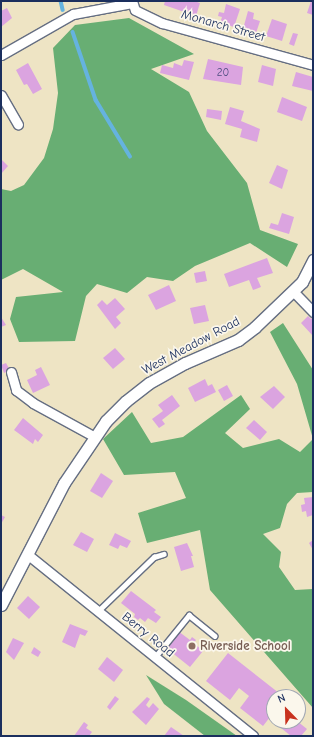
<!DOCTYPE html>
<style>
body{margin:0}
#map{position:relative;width:314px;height:737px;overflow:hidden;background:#eee4c4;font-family:"Comic Neue",sans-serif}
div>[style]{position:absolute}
.forest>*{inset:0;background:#68ae73}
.stream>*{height:3.5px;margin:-1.75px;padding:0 1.75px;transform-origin:1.75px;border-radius:1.75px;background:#65b3df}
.building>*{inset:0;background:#dba4e0}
.roads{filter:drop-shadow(1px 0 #656e82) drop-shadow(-1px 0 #656e82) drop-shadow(0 1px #656e82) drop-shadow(0 -1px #656e82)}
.service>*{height:4.5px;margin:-2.25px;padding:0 2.25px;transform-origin:2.25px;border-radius:2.25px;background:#fff}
.minor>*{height:9px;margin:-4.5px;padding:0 4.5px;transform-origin:4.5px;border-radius:4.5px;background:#fff}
.tertiary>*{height:11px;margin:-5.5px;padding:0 5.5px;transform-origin:5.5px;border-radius:5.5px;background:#fff}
.dots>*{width:11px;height:11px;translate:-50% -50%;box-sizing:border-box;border:2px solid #fbf7ec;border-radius:50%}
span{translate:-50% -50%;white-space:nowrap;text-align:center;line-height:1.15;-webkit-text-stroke:3.5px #fbf7ec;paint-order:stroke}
.number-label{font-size:11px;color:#4b4c7e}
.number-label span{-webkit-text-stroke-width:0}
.street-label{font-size:13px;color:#1b2f5e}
.education-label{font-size:13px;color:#785e54;font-weight:700}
.left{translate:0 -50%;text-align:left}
.frame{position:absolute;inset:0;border:2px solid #1b2f5e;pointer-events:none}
.north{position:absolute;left:266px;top:689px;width:40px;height:40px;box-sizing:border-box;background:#fbf7ec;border:1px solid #a1a7b3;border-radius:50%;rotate:337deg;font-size:11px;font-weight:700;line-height:16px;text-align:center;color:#1b2f5e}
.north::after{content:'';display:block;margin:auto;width:14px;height:18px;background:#c8321e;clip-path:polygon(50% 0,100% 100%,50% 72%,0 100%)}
</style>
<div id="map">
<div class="forest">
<div style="clip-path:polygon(129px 18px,194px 54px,151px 69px,189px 92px,207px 131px,247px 183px,260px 230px,298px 244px,287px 267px,250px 243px,195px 266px,173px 281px,147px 277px,127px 293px,97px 284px,86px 296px,75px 341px,19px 342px,10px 319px,16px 297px,63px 292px,23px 269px,1px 280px,1px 189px,11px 191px,24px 185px,44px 158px,53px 129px,58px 93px,53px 48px,75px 25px)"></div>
<div style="clip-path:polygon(283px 323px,313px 370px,313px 492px,297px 493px,287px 504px,280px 528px,263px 534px,281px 552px,279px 567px,295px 590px,313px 589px,313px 708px,210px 590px,200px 530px,147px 543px,138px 513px,186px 498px,175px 472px,124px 475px,103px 439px,132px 412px,151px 443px,183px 437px,241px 395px,250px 409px,225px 433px,243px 448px,279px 439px,300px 452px,313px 439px,297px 384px,270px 332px)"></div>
<div style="clip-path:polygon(146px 675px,186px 700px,237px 736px,205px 736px,164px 704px)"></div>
</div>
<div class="stream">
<div style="left:61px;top:1px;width:9px;rotate:77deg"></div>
<div style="left:73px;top:32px;width:72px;rotate:71.3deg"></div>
<div style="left:96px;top:100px;width:66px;rotate:58.7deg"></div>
</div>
<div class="building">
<div style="clip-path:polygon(165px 1px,194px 1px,200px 3px,196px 16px,164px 5px)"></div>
<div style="clip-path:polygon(311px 1px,313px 1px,313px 15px,307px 13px)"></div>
<div style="clip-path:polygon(226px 4px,240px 9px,234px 27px,220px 23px,222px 17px,218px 16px,219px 12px,224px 13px)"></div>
<div style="clip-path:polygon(7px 8px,12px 18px,1px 27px,1px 11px)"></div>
<div style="clip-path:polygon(248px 11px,254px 13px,253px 19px,260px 21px,256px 33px,243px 29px)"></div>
<div style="clip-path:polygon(272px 19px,287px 24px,282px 41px,266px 36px)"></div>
<div style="clip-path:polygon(293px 33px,298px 34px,294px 46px,289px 44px)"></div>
<div style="clip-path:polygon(208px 59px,243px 67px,241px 85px,203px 79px)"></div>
<div style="clip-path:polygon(184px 60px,194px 62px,189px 80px,160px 73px,162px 65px,173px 68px,174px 63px,182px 66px)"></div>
<div style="clip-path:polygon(28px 63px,42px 89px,33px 94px,27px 84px,24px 85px,16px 70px)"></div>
<div style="clip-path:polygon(262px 65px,276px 69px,273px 86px,258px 82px)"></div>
<div style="clip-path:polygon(296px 72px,313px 77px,313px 91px,292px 86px)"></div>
<div style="clip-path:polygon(282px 97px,307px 107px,302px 121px,277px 112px)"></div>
<div style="clip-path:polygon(230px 107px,244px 111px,241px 121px,260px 129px,257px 142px,240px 137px,242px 129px,225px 124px)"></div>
<div style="clip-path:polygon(207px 109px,222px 111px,221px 120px,206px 117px)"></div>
<div style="clip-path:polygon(1px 159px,8px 166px,1px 174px)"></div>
<div style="clip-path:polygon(277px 165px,288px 170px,282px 189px,269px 183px)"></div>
<div style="clip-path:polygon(282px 213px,294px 217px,289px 234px,269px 228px,271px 223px,278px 225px)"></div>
<div style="clip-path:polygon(267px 258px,273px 273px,257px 278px,261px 287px,253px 290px,249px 280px,229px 287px,224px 274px)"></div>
<div style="clip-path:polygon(205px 271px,207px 281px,196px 283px,194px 273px)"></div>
<div style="clip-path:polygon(169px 285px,176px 301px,156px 310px,148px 295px)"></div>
<div style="clip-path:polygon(115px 298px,125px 309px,116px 317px,121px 323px,115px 329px,97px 305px,102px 300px,107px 305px)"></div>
<div style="clip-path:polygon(205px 305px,209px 321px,194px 324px,190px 308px)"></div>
<div style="clip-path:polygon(308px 316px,311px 319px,313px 317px,313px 336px,301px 323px)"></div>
<div style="clip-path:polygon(1px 317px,6px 325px,1px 327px)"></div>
<div style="clip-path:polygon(115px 348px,125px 359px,113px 369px,103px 358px)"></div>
<div style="clip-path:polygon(6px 363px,10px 370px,4px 373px,1px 365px)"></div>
<div style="clip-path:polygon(41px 367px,50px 385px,33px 393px,27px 380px,37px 375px,35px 370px)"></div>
<div style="clip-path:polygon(205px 379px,208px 386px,212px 384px,216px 392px,195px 402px,188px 388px)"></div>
<div style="clip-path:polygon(227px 385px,233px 396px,224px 401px,218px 390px)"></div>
<div style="clip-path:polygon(274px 386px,285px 397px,273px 409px,260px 397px)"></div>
<div style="clip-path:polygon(172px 395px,180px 406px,162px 420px,165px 424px,159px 428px,152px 419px,163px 411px,158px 405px)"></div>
<div style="clip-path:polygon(23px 418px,43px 435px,38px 442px,35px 439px,33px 444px,14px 430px)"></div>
<div style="clip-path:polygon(254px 420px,267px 432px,260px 440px,246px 428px)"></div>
<div style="clip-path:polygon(101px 473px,113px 481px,102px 498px,90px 491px)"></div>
<div style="clip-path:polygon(313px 497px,313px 515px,307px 517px,306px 511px,302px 512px,301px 505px,305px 504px,304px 498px)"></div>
<div style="clip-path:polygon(1px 515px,5px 517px,1px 524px)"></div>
<div style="clip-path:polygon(81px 532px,94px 539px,87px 552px,73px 545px)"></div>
<div style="clip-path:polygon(115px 533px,131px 541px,127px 548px,120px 545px,118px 549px,109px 545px)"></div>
<div style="clip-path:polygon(313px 540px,313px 550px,309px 543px)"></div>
<div style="clip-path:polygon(187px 543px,193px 556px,191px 556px,194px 567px,181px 571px,174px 547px)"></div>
<div style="clip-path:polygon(131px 591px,156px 610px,154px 612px,161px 617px,156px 623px,148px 618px,145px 622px,140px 618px,138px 620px,134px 617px,135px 614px,121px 603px)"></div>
<div style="clip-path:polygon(28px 596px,40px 607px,29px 619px,17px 608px)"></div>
<div style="clip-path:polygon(70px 624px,88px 631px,85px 636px,80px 634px,75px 648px,62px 642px)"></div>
<div style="clip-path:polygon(178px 631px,190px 640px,192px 637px,196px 640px,194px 643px,203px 651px,190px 667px,165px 647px)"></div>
<div style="clip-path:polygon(13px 638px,24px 643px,14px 660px,6px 652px)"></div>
<div style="clip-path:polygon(34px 647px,41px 652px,38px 657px,31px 653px)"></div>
<div style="clip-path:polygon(228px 653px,284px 697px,274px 697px,274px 712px,263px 726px,240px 708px,249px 696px,239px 688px,230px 700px,206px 681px)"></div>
<div style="clip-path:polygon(107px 657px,123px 670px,114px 682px,98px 669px)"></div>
<div style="clip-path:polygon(115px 696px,119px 699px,110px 710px,107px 707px)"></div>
<div style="clip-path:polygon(147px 697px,150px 699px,146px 705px,149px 708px,153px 703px,159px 709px,146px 725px,132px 712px)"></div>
<div style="clip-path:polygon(274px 717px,274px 721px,297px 721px,307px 729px,301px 736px,291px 736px,271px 720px)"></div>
<div style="clip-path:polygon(84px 722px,88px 725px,86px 728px,92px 732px,89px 736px,74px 736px)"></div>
<div style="clip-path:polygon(171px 727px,184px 736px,164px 736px)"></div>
</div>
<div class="roads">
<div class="service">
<div style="left:98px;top:611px;width:78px;rotate:-44deg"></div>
<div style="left:154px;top:557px;width:10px;rotate:-17deg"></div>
<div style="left:155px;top:657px;width:54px;rotate:-51deg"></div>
<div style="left:189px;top:615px;width:33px;rotate:39deg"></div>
</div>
<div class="minor">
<div style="left:132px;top:1px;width:9px;rotate:72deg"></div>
<div style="left:135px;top:10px;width:30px;rotate:26deg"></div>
<div style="left:162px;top:23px;width:157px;rotate:15.5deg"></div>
<div style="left:1px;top:55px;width:83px;rotate:-29.7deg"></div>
<div style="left:73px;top:14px;width:60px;rotate:-10.6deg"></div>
<div style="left:1px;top:95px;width:34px;rotate:60deg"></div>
<div style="left:293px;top:291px;width:29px;rotate:46deg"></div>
<div style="left:11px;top:372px;width:19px;rotate:74deg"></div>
<div style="left:16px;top:390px;width:21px;rotate:37deg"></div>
<div style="left:33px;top:403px;width:71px;rotate:28.7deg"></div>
<div style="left:27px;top:554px;width:290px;rotate:38.8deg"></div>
</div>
<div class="tertiary">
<div style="left:1px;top:605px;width:137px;rotate:-62.7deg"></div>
<div style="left:64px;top:483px;width:75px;rotate:-55.9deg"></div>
<div style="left:106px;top:421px;width:28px;rotate:-45deg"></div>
<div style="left:126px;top:401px;width:29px;rotate:-38deg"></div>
<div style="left:149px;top:383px;width:41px;rotate:-29.1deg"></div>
<div style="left:185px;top:363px;width:58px;rotate:-23.5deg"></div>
<div style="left:238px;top:340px;width:21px;rotate:-37deg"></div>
<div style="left:255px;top:327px;width:65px;rotate:-43.8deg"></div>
<div style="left:302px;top:282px;width:25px;rotate:-63deg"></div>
</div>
</div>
<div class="dots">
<div style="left:192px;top:646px;background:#8d6e63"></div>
</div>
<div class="number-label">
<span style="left:223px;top:73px">20</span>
</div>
<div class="street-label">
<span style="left:223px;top:26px;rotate:16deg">Monarch Street</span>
<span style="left:191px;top:346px;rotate:-28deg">West Meadow Road</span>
<span style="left:148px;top:635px;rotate:39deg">Berry Road</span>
</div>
<div class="education-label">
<span class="left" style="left:200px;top:646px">Riverside School</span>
</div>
<div class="frame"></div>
<div class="north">N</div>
</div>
